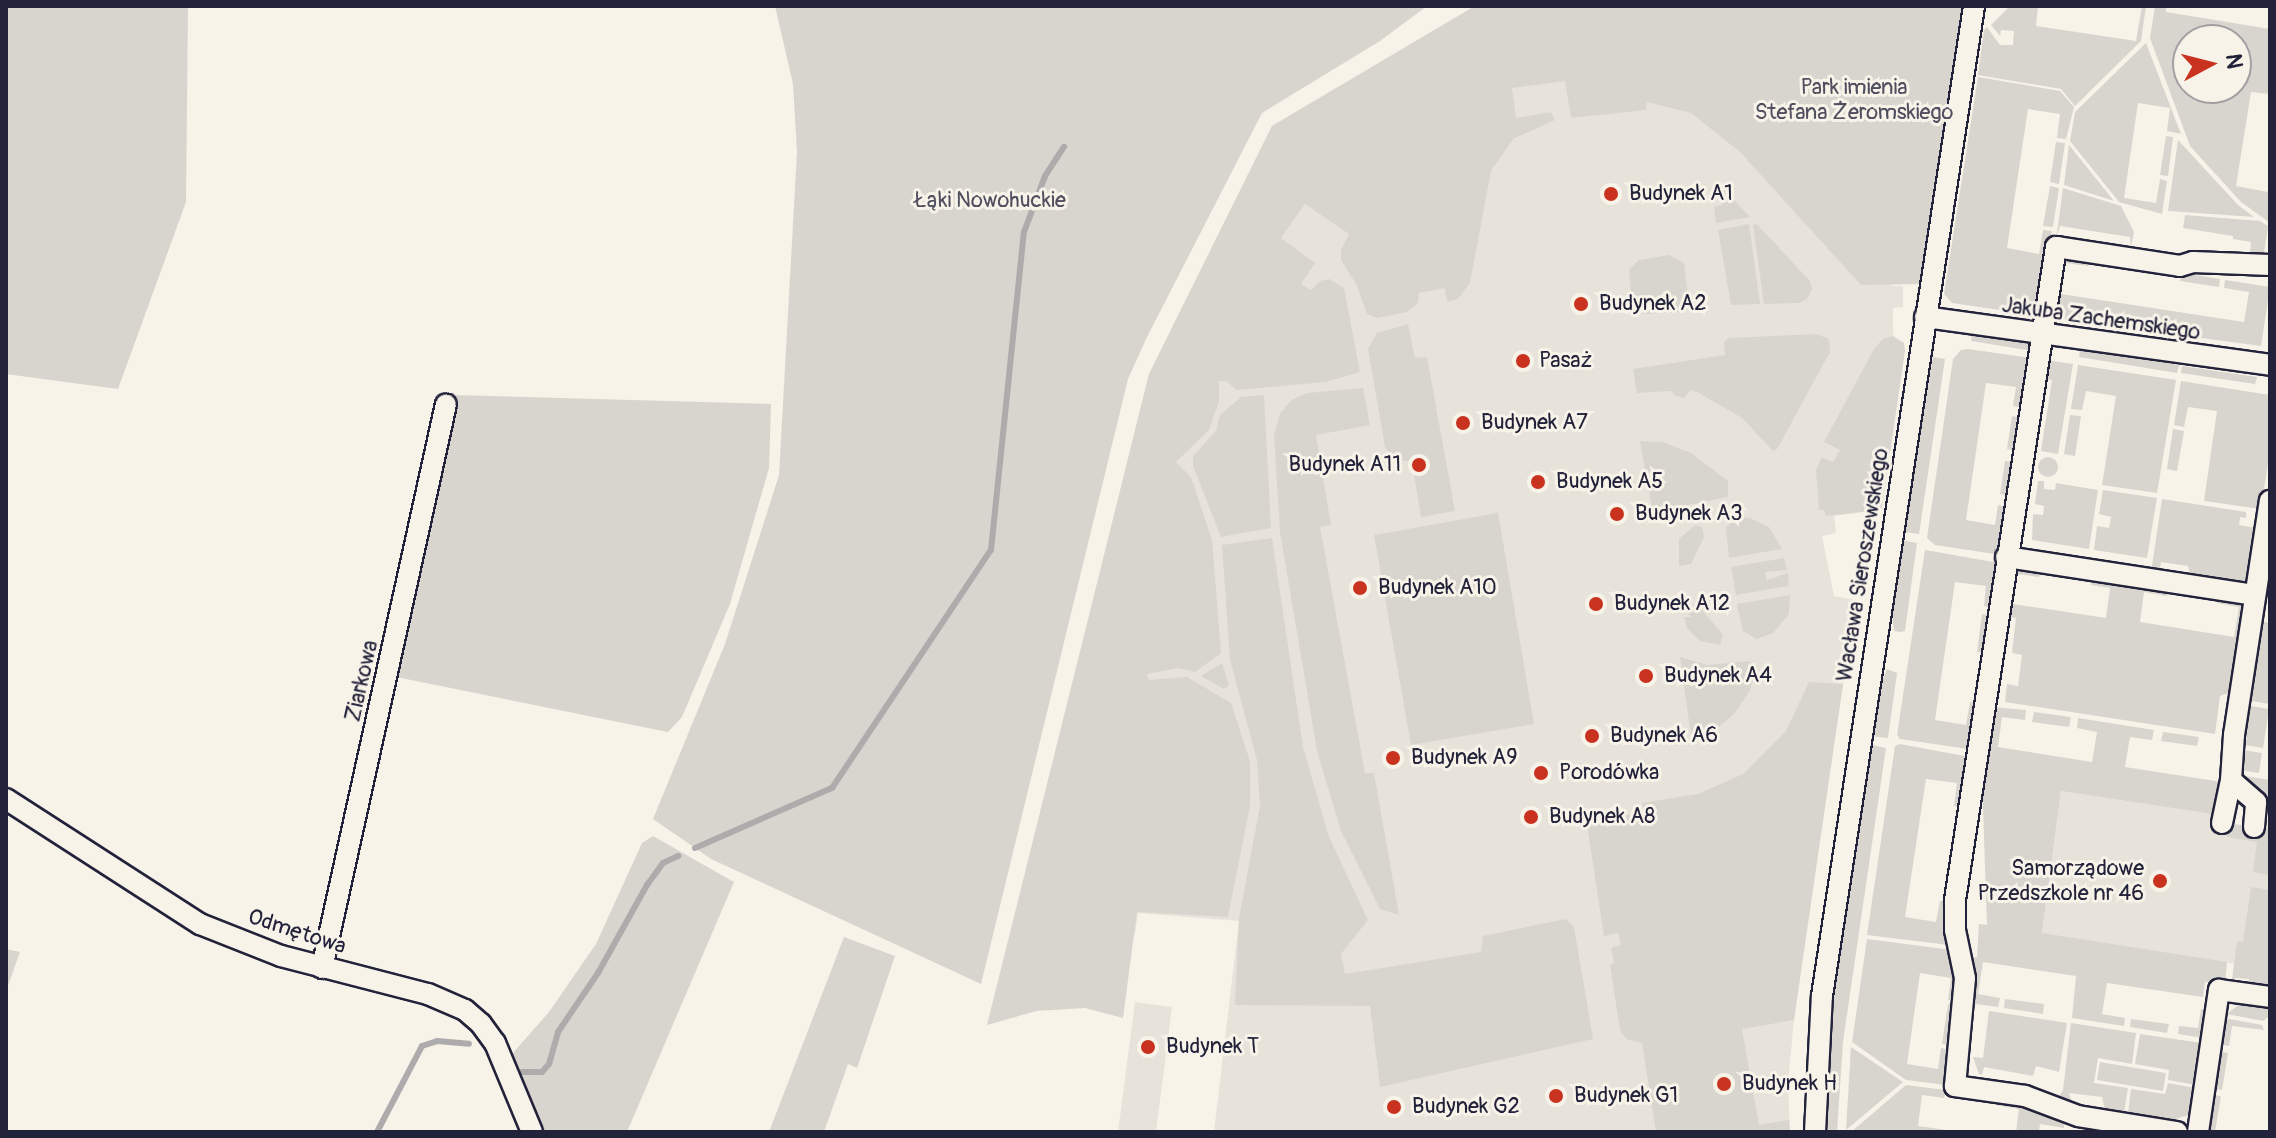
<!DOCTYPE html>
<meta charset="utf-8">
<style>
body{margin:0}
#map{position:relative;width:2276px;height:1138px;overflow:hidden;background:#f7f3e8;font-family:Pangolin,sans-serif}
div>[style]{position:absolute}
.built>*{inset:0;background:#e7e3db}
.green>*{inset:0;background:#d8d5cf}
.round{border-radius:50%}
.stream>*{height:6px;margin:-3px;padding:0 3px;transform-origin:3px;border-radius:3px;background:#aeabad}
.roads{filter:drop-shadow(2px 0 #22223b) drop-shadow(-2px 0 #22223b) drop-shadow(0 2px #22223b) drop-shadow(0 -2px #22223b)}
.minor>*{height:20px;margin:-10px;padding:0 10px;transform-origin:10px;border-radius:10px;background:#f7f3e8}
.dots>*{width:22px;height:22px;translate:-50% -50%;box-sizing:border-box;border:4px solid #f7f3e8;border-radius:50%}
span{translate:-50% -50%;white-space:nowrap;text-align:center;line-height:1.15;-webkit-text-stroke:6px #f7f3e8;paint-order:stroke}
.park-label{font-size:22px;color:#504f60}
.poi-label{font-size:22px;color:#22223b}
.left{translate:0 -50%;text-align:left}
.right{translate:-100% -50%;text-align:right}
.street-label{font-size:22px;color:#22223b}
.frame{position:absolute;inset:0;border:8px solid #22223b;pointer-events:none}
.north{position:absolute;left:2172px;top:24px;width:80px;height:80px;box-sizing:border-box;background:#f7f3e8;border:2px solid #a29fa3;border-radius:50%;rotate:83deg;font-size:22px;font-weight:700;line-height:32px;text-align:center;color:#22223b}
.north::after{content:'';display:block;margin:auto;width:28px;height:36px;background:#c8321e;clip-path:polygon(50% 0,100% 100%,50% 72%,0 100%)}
</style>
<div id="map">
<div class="built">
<div style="clip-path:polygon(1475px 6px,1631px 6px,1893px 286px,1903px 286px,1903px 307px,1893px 308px,1893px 334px,1896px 339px,1870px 511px,1834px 516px,1836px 533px,1822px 536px,1834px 596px,1856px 600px,1797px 989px,1788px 1083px,1790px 1132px,1214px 1132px,1239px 921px,1138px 913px,1135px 934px,1014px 926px,1149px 374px,1272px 126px)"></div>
<div style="clip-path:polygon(2061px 791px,2218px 815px,2217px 822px,2270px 828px,2270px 969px,2042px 934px)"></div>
<div style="clip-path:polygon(1135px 1002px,1172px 1007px,1156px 1132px,1118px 1132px)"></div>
</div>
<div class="green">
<div style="clip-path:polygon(6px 6px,188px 6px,186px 202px,118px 389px,6px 374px)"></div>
<div style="clip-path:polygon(775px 6px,1427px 6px,1380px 41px,1262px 113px,1146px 339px,1128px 379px,981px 984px,711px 859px,653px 819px,725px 644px,779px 475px,797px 152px,793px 84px)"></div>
<div style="clip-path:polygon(1475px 6px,1962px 6px,1920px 284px,1861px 285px,1740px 152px,1691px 113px,1647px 102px,1646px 110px,1571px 118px,1565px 81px,1512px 88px,1516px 118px,1551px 112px,1555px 120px,1513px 139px,1491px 171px,1470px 283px,1458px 299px,1447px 302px,1445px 288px,1419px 293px,1418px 303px,1407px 312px,1377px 318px,1367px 314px,1356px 284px,1341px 260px,1341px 250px,1349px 234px,1305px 204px,1281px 238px,1315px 263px,1301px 284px,1311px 290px,1320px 281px,1329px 279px,1344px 288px,1360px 372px,1326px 382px,1237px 390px,1226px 381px,1219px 381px,1219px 401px,1209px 430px,1176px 462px,1191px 477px,1212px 540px,1221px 653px,1195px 672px,1178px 668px,1147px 674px,1149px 680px,1187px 677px,1231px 703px,1250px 761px,1250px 806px,1228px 917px,1137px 912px,1123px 1018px,1085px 1008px,1036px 1011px,987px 1025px,1149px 374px,1272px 126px)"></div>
<div style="clip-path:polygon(2010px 6px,2038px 6px,2036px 26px,2136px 41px,2142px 6px,2146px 6px,2141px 41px,2075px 106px,2061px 89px,1978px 75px,1984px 30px,1987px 27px,2000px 45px,2013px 45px,2014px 31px,2001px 30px,2000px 36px,1991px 25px)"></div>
<div style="clip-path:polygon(evenodd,2155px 6px,2166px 6px,2166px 12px,2270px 29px,2270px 94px,2251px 92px,2236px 186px,2268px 192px,2270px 179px,2269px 222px,2241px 202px,2190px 146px,2150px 38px,2155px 6px,2236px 40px,2236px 88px,2188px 88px,2188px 40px,2236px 40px)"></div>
<div style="clip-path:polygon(2146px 43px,2181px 134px,2167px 131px,2170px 108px,2138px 103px,2124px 198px,2156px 203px,2160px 179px,2167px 181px,2162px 214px,2119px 202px,2070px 141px,2075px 112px)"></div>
<div style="clip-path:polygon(1978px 77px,2060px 91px,2074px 107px,2066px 139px,2057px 138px,2060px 114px,2028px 109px,2007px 248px,2039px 254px,2043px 230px,2052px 231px,2046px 270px,2041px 270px,2034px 315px,1952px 303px,1944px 294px)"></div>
<div style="clip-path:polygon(2166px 136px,2173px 137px,2168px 176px,2160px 175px)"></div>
<div style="clip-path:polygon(2178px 140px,2238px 205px,2254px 217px,2168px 211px)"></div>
<div style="clip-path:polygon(2056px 142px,2065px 143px,2059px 184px,2050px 182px)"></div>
<div style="clip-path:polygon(2069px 145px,2114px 201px,2064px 185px)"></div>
<div style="clip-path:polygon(1718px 183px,1750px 217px,1716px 223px,1714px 207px,1722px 205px)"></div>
<div style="clip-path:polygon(2050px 186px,2059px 188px,2053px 227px,2043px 226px)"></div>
<div style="clip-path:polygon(2063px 188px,2121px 206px,2134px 232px,2131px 247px,2130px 237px,2060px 226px,2056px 240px)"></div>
<div style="clip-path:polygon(2185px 215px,2260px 221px,2268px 226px,2264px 253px,2250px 253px,2251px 242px,2233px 239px,2233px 236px,2183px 228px)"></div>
<div style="clip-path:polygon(1749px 224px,1760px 304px,1731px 305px,1718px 230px)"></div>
<div style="clip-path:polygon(1757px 224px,1810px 281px,1812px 289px,1807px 299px,1799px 303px,1764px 304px,1753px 225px)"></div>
<div style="clip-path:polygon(1669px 255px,1684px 263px,1689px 305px,1681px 312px,1644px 314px,1632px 303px,1629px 270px,1639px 260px)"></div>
<div style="clip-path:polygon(2075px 258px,2089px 259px,2088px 266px,2065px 263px,2061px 294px,2244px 322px,2249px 292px,2224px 288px,2225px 280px,2270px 287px,2261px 346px,2052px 318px,2061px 264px)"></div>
<div style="clip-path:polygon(2182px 273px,2220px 279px,2219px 287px,2180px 281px)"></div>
<div style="clip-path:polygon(1408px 324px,1415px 358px,1427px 357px,1455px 511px,1421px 517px,1412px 462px,1394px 459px,1385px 447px,1368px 349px,1377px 333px)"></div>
<div style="clip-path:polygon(1972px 332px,2028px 341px,2033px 351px,1971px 341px)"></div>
<div style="clip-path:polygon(1816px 334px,1829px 339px,1830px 352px,1777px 449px,1773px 451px,1742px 418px,1697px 392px,1691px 390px,1684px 398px,1674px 395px,1672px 391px,1637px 393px,1633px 369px,1725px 355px,1724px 342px,1729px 338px)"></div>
<div style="clip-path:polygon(1893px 336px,1904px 343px,1905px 351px,1882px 508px,1871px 507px,1870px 511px,1826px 516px,1824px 510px,1819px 510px,1816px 470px,1822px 457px,1833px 462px,1840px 450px,1824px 442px,1874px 349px,1883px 339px)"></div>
<div style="clip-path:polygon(1968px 349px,2031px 358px,2023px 408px,2013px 406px,2016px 387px,1986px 383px,1966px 520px,1995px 525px,1998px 505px,2008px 507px,2001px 555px,1935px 545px,1927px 538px,1953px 359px,1961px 350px)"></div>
<div style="clip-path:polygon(2080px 350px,2179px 365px,2177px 373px,2079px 357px)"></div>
<div style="clip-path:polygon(1933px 357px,1945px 359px,1919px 534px,1904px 532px)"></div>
<div style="clip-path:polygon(2044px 360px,2073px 364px,2058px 454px,2041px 451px,2052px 380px,2041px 378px)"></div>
<div style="clip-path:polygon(2078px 365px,2176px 380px,2157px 493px,2102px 485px,2116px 396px,2086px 391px,2082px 410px,2071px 409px)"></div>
<div style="clip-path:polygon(2182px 366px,2257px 377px,2255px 384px,2181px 373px)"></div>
<div style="clip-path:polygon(2181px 381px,2270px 395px,2270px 449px,2261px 509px,2204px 501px,2217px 411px,2188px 407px,2184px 427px,2174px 425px)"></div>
<div style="clip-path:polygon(1363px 388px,1370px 425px,1316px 435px,1331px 525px,1320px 527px,1365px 773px,1374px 773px,1399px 915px,1380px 909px,1341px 831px,1317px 751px,1280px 532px,1274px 435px,1280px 413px,1292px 400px,1307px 393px)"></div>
<div style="clip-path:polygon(453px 395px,771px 404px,769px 468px,730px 604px,682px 717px,668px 732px,396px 677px)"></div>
<div style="clip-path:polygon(1264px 395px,1271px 528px,1221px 537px,1193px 466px,1193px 456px,1216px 431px,1220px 415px,1241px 397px)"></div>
<div style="clip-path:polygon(2070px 415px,2081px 416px,2075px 456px,2064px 454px)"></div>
<div style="clip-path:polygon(2012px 416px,2021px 418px,2016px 451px,2007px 449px)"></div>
<div style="clip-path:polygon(2173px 429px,2184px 431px,2177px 471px,2167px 469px)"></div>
<div style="clip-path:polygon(1640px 441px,1662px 442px,1691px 453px,1728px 481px,1728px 497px,1683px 506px,1654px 519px)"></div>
<div class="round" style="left:2038px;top:457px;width:20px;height:20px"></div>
<div style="clip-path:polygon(2005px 461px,2015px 462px,2010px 495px,2000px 494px)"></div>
<div style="clip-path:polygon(2038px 481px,2044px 481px,2044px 489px,2055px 490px,2056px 483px,2098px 490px,2089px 549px,2032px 540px,2033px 514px,2043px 515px,2044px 506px,2035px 504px)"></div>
<div style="clip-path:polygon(2103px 490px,2157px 498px,2147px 558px,2094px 550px,2097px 526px,2109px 528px,2111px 517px,2099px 514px)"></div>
<div style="clip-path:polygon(2162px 499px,2246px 512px,2246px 518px,2240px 517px,2239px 525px,2256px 528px,2248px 585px,2191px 577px,2188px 566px,2161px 562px,2159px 573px,2151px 572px)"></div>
<div style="clip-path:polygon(1498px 513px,1534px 724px,1411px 745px,1374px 535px)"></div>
<div style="clip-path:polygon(1738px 517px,1750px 518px,1769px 527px,1782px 549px,1729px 558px,1726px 527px)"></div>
<div style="clip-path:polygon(1695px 525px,1702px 527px,1704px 537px,1691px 564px,1679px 566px,1679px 539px)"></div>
<div style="clip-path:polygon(1272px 538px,1303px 747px,1329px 837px,1368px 920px,1341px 954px,1345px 974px,1481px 952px,1483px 936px,1566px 919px,1574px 927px,1593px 1039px,1380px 1087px,1370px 1006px,1235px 1005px,1239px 918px,1260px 806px,1257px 760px,1230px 660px,1222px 545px)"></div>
<div style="clip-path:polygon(1901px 540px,1917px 543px,1905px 631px,1900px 632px,1894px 631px,1891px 607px)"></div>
<div style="clip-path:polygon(1925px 550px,1999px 563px,1992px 608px,1984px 606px,1986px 586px,1955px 582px,1935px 720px,1966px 725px,1970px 702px,1978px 703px,1968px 749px,1900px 739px,1897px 735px)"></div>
<div style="clip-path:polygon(1784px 558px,1787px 570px,1765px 572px,1767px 580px,1788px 573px,1789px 586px,1736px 595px,1731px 567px)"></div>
<div style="clip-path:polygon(2041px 568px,2039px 577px,2017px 574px,2013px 604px,2106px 618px,2110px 588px,2091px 585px,2093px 576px,2169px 588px,2167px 596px,2144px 592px,2140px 622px,2234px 637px,2239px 607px,2217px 603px,2218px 595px,2243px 602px,2231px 692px,2220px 696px,2215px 734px,2005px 702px,2007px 684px,2018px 686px,2022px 655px,2012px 653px,2016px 618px,2004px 616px,2016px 569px)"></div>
<div style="clip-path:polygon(1790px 595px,1789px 614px,1773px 633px,1757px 639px,1743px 631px,1737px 604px)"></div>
<div style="clip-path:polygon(1702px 610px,1723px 635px,1720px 645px,1700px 641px,1687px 628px,1684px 617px,1691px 617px,1687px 612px)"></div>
<div style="clip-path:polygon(1982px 614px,1991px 615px,1986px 653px,1977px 652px)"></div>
<div style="clip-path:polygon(2257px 621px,2270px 623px,2269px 704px,2246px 700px)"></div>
<div style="clip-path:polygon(1680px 657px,1707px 665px,1749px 661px,1758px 666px,1749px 692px,1734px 714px,1709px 735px,1692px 743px)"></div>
<div style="clip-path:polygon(1222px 663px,1229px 685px,1224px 689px,1201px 676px)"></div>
<div style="clip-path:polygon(1887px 669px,1897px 673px,1888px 738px,1871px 736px,1878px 690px)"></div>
<div style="clip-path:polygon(1809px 682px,1843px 684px,1794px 1020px,1742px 1029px,1759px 1125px,1789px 1120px,1790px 1132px,1656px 1132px,1642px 1043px,1626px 1039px,1620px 1030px,1610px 965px,1614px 963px,1611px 948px,1621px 945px,1618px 933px,1604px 936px,1587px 825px,1596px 813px,1598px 819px,1643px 813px,1642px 803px,1698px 794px,1743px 774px,1786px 731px)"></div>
<div style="clip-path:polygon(2245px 705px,2269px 709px,2263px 748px,2245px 745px,2247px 737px,2241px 735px)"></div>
<div style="clip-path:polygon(1993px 707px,2026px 710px,2025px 720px,2002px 717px,1998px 747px,2092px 762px,2097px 732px,2077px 728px,2078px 718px,2154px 730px,2152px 740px,2130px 737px,2125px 767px,2222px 782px,2218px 815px,2061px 791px,2042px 933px,2227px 962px,2225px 985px,2205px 982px,2203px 997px,2107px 983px,2102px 1014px,2125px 1018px,2124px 1026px,2072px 1018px,2076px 976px,1983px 962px,1978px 994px,2000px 998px,1998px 1007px,1968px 1003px,1966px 959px,1977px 957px,1979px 924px,1987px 925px,1982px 779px)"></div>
<div style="clip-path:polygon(2034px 712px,2071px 717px,2069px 727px,2032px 722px)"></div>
<div style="clip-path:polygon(2163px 732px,2199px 737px,2197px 746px,2161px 741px)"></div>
<div style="clip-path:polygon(1900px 744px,1970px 757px,1962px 807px,1954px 806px,1957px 783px,1926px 779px,1905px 917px,1936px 922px,1940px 901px,1948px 902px,1949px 945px,1867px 935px,1895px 746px)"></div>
<div style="clip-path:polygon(1872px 745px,1886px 748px,1843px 1042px,1837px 1132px,1827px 1132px,1833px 1002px)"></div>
<div style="clip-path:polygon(2243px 750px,2262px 753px,2259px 773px,2240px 770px)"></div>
<div style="clip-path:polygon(2239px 775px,2270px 780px,2270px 810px,2265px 809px,2266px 798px)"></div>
<div style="clip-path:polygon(2228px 824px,2270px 828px,2270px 875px,2253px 872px,2257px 842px,2227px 837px)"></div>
<div style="clip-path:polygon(653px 836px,734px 882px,731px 889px,627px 1132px,544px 1132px,512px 1054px,549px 1012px,596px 944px,642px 843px)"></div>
<div style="clip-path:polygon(2251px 887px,2270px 890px,2270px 993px,2248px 990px,2249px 979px,2235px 978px,2231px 987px,2237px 941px,2243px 942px)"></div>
<div style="clip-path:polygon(844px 937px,895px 956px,857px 1068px,848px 1064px,824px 1132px,769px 1132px)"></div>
<div style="clip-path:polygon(1867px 939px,1952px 950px,1959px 1001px,1948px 1000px,1951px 978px,1920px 973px,1907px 1064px,1938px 1069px,1941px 1048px,1950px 1050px,1946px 1085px,1906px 1080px,1852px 1042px)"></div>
<div style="clip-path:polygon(6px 949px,20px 952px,6px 991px)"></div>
<div style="clip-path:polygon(2005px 999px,2044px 1004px,2043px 1014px,2004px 1008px)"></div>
<div style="clip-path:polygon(2243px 1001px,2270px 1003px,2268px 1017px,2263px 1021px,2227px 1014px)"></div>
<div style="clip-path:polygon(1948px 1004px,1958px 1006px,1952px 1045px,1942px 1044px)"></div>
<div style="clip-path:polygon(2201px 1009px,2212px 1010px,2203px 1038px,2178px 1034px,2179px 1026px,2198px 1028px)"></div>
<div style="clip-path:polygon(1989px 1011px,2067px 1023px,2059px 1072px,2036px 1066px,2033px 1076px,1984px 1067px,1982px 1075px,1979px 1074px,1973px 1057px,1983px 1058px)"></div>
<div style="clip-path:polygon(2224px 1018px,2262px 1025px,2264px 1030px,2232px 1026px,2229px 1046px,2218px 1044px)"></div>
<div style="clip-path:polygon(2131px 1019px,2169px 1024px,2167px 1033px,2130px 1027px)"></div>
<div style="clip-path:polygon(2071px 1023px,2136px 1033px,2132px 1064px,2098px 1058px,2094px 1083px,2128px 1088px,2124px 1113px,2105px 1110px,2102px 1097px,2069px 1093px,2074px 1108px,2055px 1102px,2063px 1090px)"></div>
<div style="clip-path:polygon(2140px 1034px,2202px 1043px,2196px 1085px,2168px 1080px,2169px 1070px,2135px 1064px)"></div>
<div style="clip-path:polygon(1851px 1047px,1903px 1082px,1846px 1130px)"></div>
<div style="clip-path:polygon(2217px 1051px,2228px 1053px,2222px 1090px,2211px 1088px)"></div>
<div style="clip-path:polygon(2100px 1062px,2166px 1073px,2163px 1091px,2097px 1080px)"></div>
<div style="clip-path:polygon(2168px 1083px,2195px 1088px,2189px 1115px,2172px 1120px,2128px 1113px,2131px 1089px,2165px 1094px)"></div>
<div style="clip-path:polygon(1906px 1085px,1945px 1090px,1944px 1098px,1922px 1095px,1918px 1126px,1961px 1132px,1851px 1132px)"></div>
<div style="clip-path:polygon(2210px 1095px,2221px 1096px,2215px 1132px,2205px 1131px)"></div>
<div style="clip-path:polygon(1997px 1098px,2023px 1103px,2064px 1120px,2064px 1128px,2040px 1124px,2039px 1132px,2016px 1132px,2019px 1109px,1996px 1105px)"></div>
</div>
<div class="stream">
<div style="left:695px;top:848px;width:150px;rotate:-23.7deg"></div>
<div style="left:832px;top:788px;width:286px;rotate:-56.3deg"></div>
<div style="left:991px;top:550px;width:320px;rotate:-84.1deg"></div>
<div style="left:1024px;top:232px;width:60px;rotate:-69.4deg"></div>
<div style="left:1045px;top:176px;width:35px;rotate:-57deg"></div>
<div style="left:522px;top:1072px;width:20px"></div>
<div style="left:542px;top:1072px;width:11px;rotate:-49deg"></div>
<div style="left:549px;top:1064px;width:33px;rotate:-74deg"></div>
<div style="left:558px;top:1032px;width:71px;rotate:-55.9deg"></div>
<div style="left:598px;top:973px;width:101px;rotate:-60.9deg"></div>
<div style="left:647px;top:885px;width:27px;rotate:-54deg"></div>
<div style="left:663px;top:863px;width:17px;rotate:-25deg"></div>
<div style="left:377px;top:1132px;width:97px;rotate:-62.4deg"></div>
<div style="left:422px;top:1046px;width:16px;rotate:-18deg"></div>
<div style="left:437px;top:1041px;width:32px;rotate:5deg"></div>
</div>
<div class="roads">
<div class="minor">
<div style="left:1925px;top:317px;width:348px;rotate:7.9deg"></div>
<div style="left:2006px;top:557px;width:252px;rotate:8.7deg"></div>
<div style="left:6px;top:799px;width:231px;rotate:32.8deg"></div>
<div style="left:200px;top:924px;width:87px;rotate:21.6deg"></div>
<div style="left:281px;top:956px;width:152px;rotate:14.5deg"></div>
<div style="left:428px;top:994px;width:40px;rotate:23.4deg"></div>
<div style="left:465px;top:1010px;width:21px;rotate:41deg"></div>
<div style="left:481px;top:1024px;width:24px;rotate:54deg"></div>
<div style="left:495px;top:1043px;width:96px;rotate:67.4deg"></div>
<div style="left:2222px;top:823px;width:44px;rotate:-78.2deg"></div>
<div style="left:2254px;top:827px;width:25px;rotate:-85deg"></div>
<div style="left:2256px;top:802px;width:33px;rotate:-139deg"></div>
<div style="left:2231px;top:780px;width:45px;rotate:-86.2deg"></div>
<div style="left:2234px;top:735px;width:237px;rotate:-81.3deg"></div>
<div style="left:322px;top:968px;width:577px;rotate:-77.6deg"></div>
<div style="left:1815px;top:1132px;width:136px;rotate:-87.1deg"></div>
<div style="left:1822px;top:996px;width:1002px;rotate:-81.27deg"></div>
<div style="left:2177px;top:1132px;width:100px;rotate:-170.8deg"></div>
<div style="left:2078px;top:1116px;width:57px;rotate:-159.3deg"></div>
<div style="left:2025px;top:1096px;width:71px;rotate:-171.9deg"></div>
<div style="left:1955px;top:1086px;width:108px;rotate:-84.7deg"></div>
<div style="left:1965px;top:978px;width:49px;rotate:-101.8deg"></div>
<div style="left:1955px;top:930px;width:30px;rotate:-90deg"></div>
<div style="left:1955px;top:900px;width:661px;rotate:-81.21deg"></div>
<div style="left:2056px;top:247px;width:125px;rotate:8.7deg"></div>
<div style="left:2180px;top:266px;width:14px;rotate:-17deg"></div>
<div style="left:2193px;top:262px;width:77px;rotate:2.2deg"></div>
<div style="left:2198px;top:1132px;width:144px;rotate:-81.6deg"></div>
<div style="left:2219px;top:990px;width:51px;rotate:7.8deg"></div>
</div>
</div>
<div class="dots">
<div style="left:1611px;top:194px;background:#c8321e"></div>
<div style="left:1581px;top:304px;background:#c8321e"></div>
<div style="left:1523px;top:361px;background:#c8321e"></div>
<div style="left:1463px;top:423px;background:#c8321e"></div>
<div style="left:1419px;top:465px;background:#c8321e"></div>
<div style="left:1538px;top:482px;background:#c8321e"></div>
<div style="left:1617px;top:514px;background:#c8321e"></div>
<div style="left:1360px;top:588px;background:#c8321e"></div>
<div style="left:1596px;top:604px;background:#c8321e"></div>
<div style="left:1646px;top:676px;background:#c8321e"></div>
<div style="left:1592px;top:736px;background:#c8321e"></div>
<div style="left:1393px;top:758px;background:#c8321e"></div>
<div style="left:1541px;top:773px;background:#c8321e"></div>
<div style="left:1531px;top:817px;background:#c8321e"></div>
<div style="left:2160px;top:881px;background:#c8321e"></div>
<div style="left:1148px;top:1047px;background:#c8321e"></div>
<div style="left:1724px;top:1084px;background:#c8321e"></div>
<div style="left:1556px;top:1096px;background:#c8321e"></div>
<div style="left:1394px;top:1107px;background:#c8321e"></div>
</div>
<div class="park-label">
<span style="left:1854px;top:100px">Park imienia<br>Stefana Żeromskiego</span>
<span style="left:990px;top:201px">Łąki Nowohuckie</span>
</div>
<div class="poi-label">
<span class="left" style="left:1629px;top:194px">Budynek A1</span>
<span class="left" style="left:1599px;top:304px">Budynek A2</span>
<span class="left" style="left:1539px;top:361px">Pasaż</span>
<span class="left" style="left:1481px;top:423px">Budynek A7</span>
<span class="right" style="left:1401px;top:465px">Budynek A11</span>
<span class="left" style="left:1556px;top:482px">Budynek A5</span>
<span class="left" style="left:1635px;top:514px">Budynek A3</span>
<span class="left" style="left:1378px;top:588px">Budynek A10</span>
<span class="left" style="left:1614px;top:604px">Budynek A12</span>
<span class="left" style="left:1664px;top:676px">Budynek A4</span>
<span class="left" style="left:1610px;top:736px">Budynek A6</span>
<span class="left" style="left:1411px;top:758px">Budynek A9</span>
<span class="left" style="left:1559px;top:773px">Porodówka</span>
<span class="left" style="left:1549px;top:817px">Budynek A8</span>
<span class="right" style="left:2144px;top:881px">Samorządowe<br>Przedszkole nr 46</span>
<span class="left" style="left:1166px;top:1047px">Budynek T</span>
<span class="left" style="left:1742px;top:1084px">Budynek H</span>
<span class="left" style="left:1574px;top:1096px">Budynek G1</span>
<span class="left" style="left:1412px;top:1107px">Budynek G2</span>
</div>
<div class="street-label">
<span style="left:2101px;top:319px;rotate:8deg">Jakuba Zachemskiego</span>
<span style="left:1863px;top:565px;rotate:-81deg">Wacława Sieroszewskiego</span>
<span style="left:362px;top:681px;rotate:-77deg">Ziarkowa</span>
<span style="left:297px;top:932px;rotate:18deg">Odmętowa</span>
</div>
<div class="frame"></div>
<div class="north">N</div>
</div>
